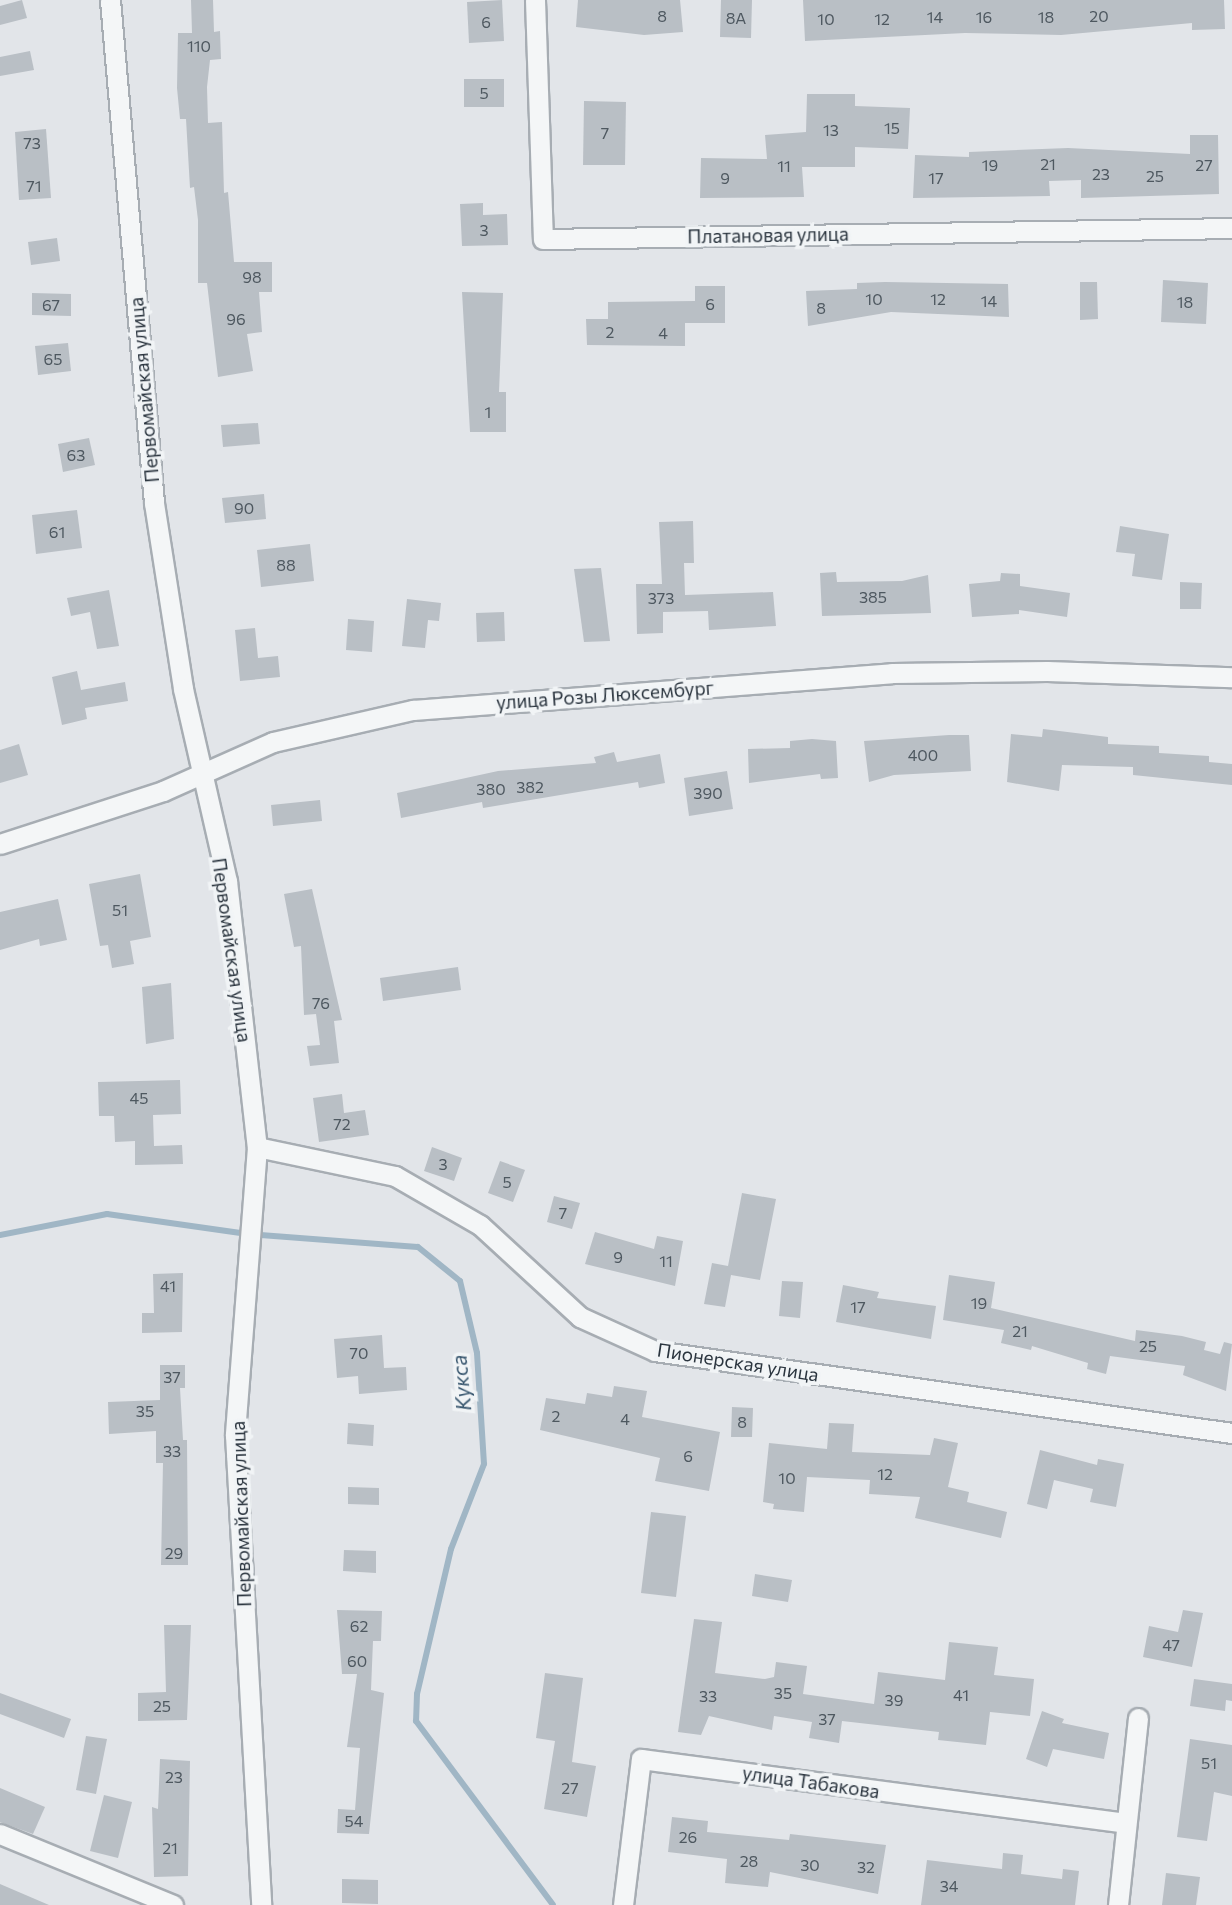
<!DOCTYPE html>
<meta charset="utf-8">
<style>
body{margin:0}
#map{position:relative;width:1232px;height:1905px;overflow:hidden;background:#e2e5e9;font-family:Commissioner,sans-serif}
div>[style]{position:absolute}
.stream>*{height:6px;margin:-3px;padding:0 3px;transform-origin:3px;border-radius:3px;background:#a0b6c5}
.building>*{inset:0;background:#b9bfc5}
.roads{filter:drop-shadow(2px 0 #a7adb3) drop-shadow(-2px 0 #a7adb3) drop-shadow(0 2px #a7adb3) drop-shadow(0 -2px #a7adb3)}
.street>*{height:19px;margin:-9.5px;padding:0 9.5px;transform-origin:9.5px;border-radius:9.5px;background:#f4f6f7}
span{translate:-50% -50%;white-space:nowrap;text-align:center;line-height:1.15;-webkit-text-stroke:7px #f1f4f6;paint-order:stroke}
.number-label{font-size:16px;color:#4e5860}
.number-label span{-webkit-text-stroke-width:0}
.street-label{font-size:19px;color:#2b353f}
.water-label{font-size:21px;color:#39576f;font-style:italic}
</style>
<div id="map">
<div class="stream">
<div style="left:0;top:1235px;width:109px;rotate:-11.1deg"></div>
<div style="left:107px;top:1214px;width:142px;rotate:8.1deg"></div>
<div style="left:248px;top:1234px;width:170px;rotate:4.4deg"></div>
<div style="left:418px;top:1247px;width:54px;rotate:39deg"></div>
<div style="left:460px;top:1281px;width:74px;rotate:76.7deg"></div>
<div style="left:477px;top:1353px;width:111px;rotate:86.4deg"></div>
<div style="left:484px;top:1464px;width:91px;rotate:111.2deg"></div>
<div style="left:451px;top:1549px;width:149px;rotate:103.2deg"></div>
<div style="left:417px;top:1694px;width:27px;rotate:92deg"></div>
<div style="left:416px;top:1721px;width:229px;rotate:53.3deg"></div>
</div>
<div class="building">
<div style="clip-path:polygon(22px 0,27px 18px,0 25px,0 6px)"></div>
<div style="clip-path:polygon(191px 0,213px 0,214px 32px,220px 31px,221px 59px,210px 60px,207px 87px,208px 123px,222px 122px,224px 193px,228px 192px,234px 262px,272px 262px,272px 292px,259px 292px,262px 332px,247px 334px,253px 371px,218px 377px,207px 283px,198px 283px,198px 220px,194px 187px,190px 188px,186px 119px,180px 119px,177px 88px,178px 33px,192px 33px)"></div>
<div style="clip-path:polygon(502px 0,504px 41px,469px 43px,467px 2px)"></div>
<div style="clip-path:polygon(578px 0,680px 0,683px 32px,644px 35px,576px 27px)"></div>
<div style="clip-path:polygon(721px 0,752px 0,751px 38px,720px 37px)"></div>
<div style="clip-path:polygon(803px 0,1224px 0,1225px 29px,1192px 30px,1192px 23px,1061px 35px,965px 33px,805px 41px)"></div>
<div style="clip-path:polygon(30px 51px,34px 70px,0 76px,0 57px)"></div>
<div style="clip-path:polygon(464px 79px,504px 79px,504px 107px,464px 107px)"></div>
<div style="clip-path:polygon(807px 94px,855px 94px,855px 106px,910px 108px,908px 149px,855px 147px,855px 167px,802px 167px,804px 197px,700px 198px,701px 158px,767px 159px,765px 135px,806px 132px)"></div>
<div style="clip-path:polygon(584px 101px,626px 102px,625px 165px,583px 165px)"></div>
<div style="clip-path:polygon(46px 129px,51px 198px,19px 200px,15px 132px)"></div>
<div style="clip-path:polygon(1190px 135px,1218px 135px,1219px 194px,1081px 198px,1081px 180px,1049px 181px,1050px 196px,913px 198px,915px 155px,969px 157px,969px 152px,1068px 148px,1190px 154px)"></div>
<div style="clip-path:polygon(483px 203px,483px 215px,507px 214px,508px 245px,462px 246px,460px 204px)"></div>
<div style="clip-path:polygon(57px 238px,60px 261px,31px 265px,28px 242px)"></div>
<div style="clip-path:polygon(1163px 280px,1208px 283px,1206px 324px,1161px 322px)"></div>
<div style="clip-path:polygon(885px 282px,1008px 284px,1009px 317px,891px 312px,808px 326px,806px 291px,857px 289px,857px 283px)"></div>
<div style="clip-path:polygon(1080px 282px,1097px 282px,1098px 319px,1080px 320px)"></div>
<div style="clip-path:polygon(695px 286px,725px 286px,725px 323px,685px 323px,685px 346px,587px 345px,586px 319px,608px 319px,608px 302px,695px 301px)"></div>
<div style="clip-path:polygon(462px 292px,503px 293px,499px 392px,506px 392px,506px 432px,470px 432px)"></div>
<div style="clip-path:polygon(32px 293px,71px 294px,71px 316px,32px 315px)"></div>
<div style="clip-path:polygon(68px 343px,71px 371px,38px 375px,35px 346px)"></div>
<div style="clip-path:polygon(258px 423px,260px 444px,223px 447px,221px 425px)"></div>
<div style="clip-path:polygon(89px 438px,95px 465px,63px 472px,58px 444px)"></div>
<div style="clip-path:polygon(264px 494px,266px 519px,225px 523px,222px 498px)"></div>
<div style="clip-path:polygon(77px 510px,82px 548px,36px 554px,32px 515px)"></div>
<div style="clip-path:polygon(693px 521px,694px 563px,684px 563px,685px 595px,773px 592px,776px 626px,709px 630px,708px 611px,663px 612px,663px 633px,637px 634px,636px 584px,662px 584px,659px 522px)"></div>
<div style="clip-path:polygon(1120px 526px,1169px 534px,1162px 580px,1132px 576px,1135px 554px,1116px 552px)"></div>
<div style="clip-path:polygon(310px 544px,314px 581px,261px 587px,257px 550px)"></div>
<div style="clip-path:polygon(601px 568px,610px 641px,584px 642px,574px 569px)"></div>
<div style="clip-path:polygon(836px 572px,837px 582px,902px 581px,928px 575px,931px 613px,822px 616px,820px 573px)"></div>
<div style="clip-path:polygon(1001px 573px,1020px 574px,1020px 586px,1070px 593px,1067px 617px,1019px 610px,1019px 614px,972px 617px,969px 584px,1000px 581px)"></div>
<div style="clip-path:polygon(1180px 582px,1202px 583px,1201px 609px,1180px 609px)"></div>
<div style="clip-path:polygon(109px 590px,119px 646px,97px 649px,90px 612px,71px 616px,67px 598px)"></div>
<div style="clip-path:polygon(407px 599px,441px 603px,439px 621px,428px 620px,425px 648px,402px 646px)"></div>
<div style="clip-path:polygon(504px 612px,505px 641px,477px 642px,476px 613px)"></div>
<div style="clip-path:polygon(348px 619px,374px 621px,372px 652px,346px 650px)"></div>
<div style="clip-path:polygon(255px 628px,258px 658px,278px 656px,280px 677px,240px 681px,235px 630px)"></div>
<div style="clip-path:polygon(77px 671px,81px 690px,125px 682px,128px 701px,85px 708px,87px 719px,62px 725px,52px 677px)"></div>
<div style="clip-path:polygon(1043px 729px,1108px 737px,1108px 744px,1159px 746px,1159px 753px,1209px 756px,1209px 762px,1232px 764px,1232px 785px,1133px 775px,1133px 767px,1062px 765px,1059px 791px,1007px 782px,1011px 734px,1042px 737px)"></div>
<div style="clip-path:polygon(949px 735px,969px 735px,971px 771px,894px 775px,869px 782px,864px 741px)"></div>
<div style="clip-path:polygon(812px 739px,836px 741px,838px 778px,821px 779px,820px 774px,749px 783px,748px 749px,790px 748px,790px 741px)"></div>
<div style="clip-path:polygon(19px 744px,28px 775px,0 783px,0 750px)"></div>
<div style="clip-path:polygon(614px 752px,617px 762px,660px 754px,665px 783px,639px 788px,638px 782px,483px 808px,482px 802px,401px 818px,397px 793px,498px 771px,596px 763px,594px 757px)"></div>
<div style="clip-path:polygon(727px 771px,733px 809px,689px 816px,684px 778px)"></div>
<div style="clip-path:polygon(320px 800px,322px 821px,273px 826px,271px 805px)"></div>
<div style="clip-path:polygon(140px 874px,151px 937px,130px 941px,134px 964px,112px 968px,108px 945px,100px 946px,89px 884px)"></div>
<div style="clip-path:polygon(312px 889px,342px 1020px,334px 1021px,339px 1063px,310px 1066px,307px 1046px,320px 1045px,316px 1014px,304px 1015px,301px 946px,294px 947px,284px 894px)"></div>
<div style="clip-path:polygon(58px 899px,67px 940px,40px 946px,39px 939px,0 950px,0 912px)"></div>
<div style="clip-path:polygon(458px 967px,461px 990px,383px 1001px,380px 978px)"></div>
<div style="clip-path:polygon(171px 983px,174px 1039px,146px 1044px,142px 987px)"></div>
<div style="clip-path:polygon(180px 1080px,181px 1114px,153px 1115px,154px 1146px,182px 1145px,183px 1164px,135px 1165px,135px 1141px,115px 1142px,114px 1116px,99px 1116px,98px 1082px)"></div>
<div style="clip-path:polygon(342px 1094px,344px 1113px,365px 1110px,369px 1135px,319px 1142px,313px 1098px)"></div>
<div style="clip-path:polygon(432px 1147px,462px 1158px,454px 1181px,424px 1171px)"></div>
<div style="clip-path:polygon(500px 1161px,525px 1170px,513px 1202px,488px 1193px)"></div>
<div style="clip-path:polygon(742px 1193px,776px 1199px,760px 1280px,731px 1275px,725px 1307px,704px 1304px,712px 1263px,728px 1266px)"></div>
<div style="clip-path:polygon(554px 1196px,580px 1203px,572px 1229px,547px 1222px)"></div>
<div style="clip-path:polygon(595px 1232px,654px 1249px,657px 1236px,683px 1241px,675px 1286px,585px 1264px)"></div>
<div style="clip-path:polygon(183px 1273px,182px 1332px,142px 1333px,142px 1313px,154px 1313px,153px 1274px)"></div>
<div style="clip-path:polygon(949px 1275px,995px 1282px,991px 1308px,1135px 1341px,1136px 1330px,1182px 1336px,1206px 1342px,1204px 1350px,1220px 1354px,1224px 1342px,1232px 1344px,1226px 1391px,1183px 1375px,1185px 1366px,1110px 1356px,1106px 1374px,1087px 1369px,1088px 1363px,1032px 1346px,1031px 1350px,1001px 1343px,1004px 1330px,943px 1320px)"></div>
<div style="clip-path:polygon(782px 1281px,803px 1282px,800px 1318px,779px 1316px)"></div>
<div style="clip-path:polygon(843px 1285px,879px 1292px,877px 1298px,936px 1306px,931px 1339px,836px 1322px)"></div>
<div style="clip-path:polygon(382px 1335px,384px 1368px,406px 1367px,407px 1390px,359px 1394px,358px 1376px,337px 1378px,334px 1339px)"></div>
<div style="clip-path:polygon(160px 1365px,185px 1365px,185px 1388px,180px 1388px,183px 1440px,187px 1440px,188px 1565px,161px 1565px,163px 1463px,156px 1463px,156px 1431px,109px 1434px,108px 1402px,160px 1400px)"></div>
<div style="clip-path:polygon(614px 1386px,647px 1391px,642px 1417px,720px 1432px,709px 1491px,655px 1481px,660px 1458px,540px 1430px,546px 1398px,585px 1404px,587px 1393px,612px 1397px)"></div>
<div style="clip-path:polygon(732px 1407px,753px 1408px,752px 1437px,731px 1437px)"></div>
<div style="clip-path:polygon(348px 1423px,374px 1425px,373px 1446px,347px 1444px)"></div>
<div style="clip-path:polygon(829px 1423px,854px 1424px,852px 1452px,930px 1455px,934px 1438px,958px 1443px,948px 1487px,969px 1492px,967px 1502px,1007px 1512px,1001px 1538px,915px 1518px,920px 1497px,869px 1494px,870px 1480px,807px 1477px,804px 1512px,773px 1509px,774px 1504px,763px 1502px,769px 1443px,827px 1449px)"></div>
<div style="clip-path:polygon(1040px 1450px,1097px 1465px,1098px 1459px,1124px 1464px,1116px 1507px,1090px 1502px,1093px 1489px,1054px 1480px,1047px 1509px,1027px 1504px)"></div>
<div style="clip-path:polygon(348px 1487px,379px 1488px,379px 1505px,348px 1504px)"></div>
<div style="clip-path:polygon(651px 1512px,686px 1516px,676px 1597px,641px 1593px)"></div>
<div style="clip-path:polygon(344px 1550px,376px 1551px,376px 1573px,343px 1571px)"></div>
<div style="clip-path:polygon(755px 1574px,792px 1580px,788px 1602px,752px 1596px)"></div>
<div style="clip-path:polygon(337px 1610px,382px 1611px,381px 1641px,373px 1641px,371px 1690px,384px 1693px,369px 1834px,337px 1833px,338px 1809px,355px 1810px,360px 1748px,347px 1747px,357px 1674px,342px 1674px)"></div>
<div style="clip-path:polygon(1183px 1610px,1203px 1613px,1192px 1667px,1143px 1657px,1149px 1626px,1178px 1632px)"></div>
<div style="clip-path:polygon(694px 1619px,722px 1622px,715px 1673px,765px 1679px,774px 1677px,776px 1662px,807px 1666px,803px 1694px,874px 1704px,878px 1672px,945px 1680px,949px 1642px,998px 1647px,994px 1675px,1034px 1679px,1030px 1716px,990px 1712px,986px 1745px,938px 1740px,939px 1732px,842px 1721px,839px 1743px,809px 1738px,812px 1722px,774px 1716px,772px 1730px,709px 1716px,701px 1735px,678px 1732px)"></div>
<div style="clip-path:polygon(164px 1625px,191px 1625px,187px 1720px,138px 1721px,138px 1693px,166px 1692px)"></div>
<div style="clip-path:polygon(545px 1673px,583px 1678px,572px 1762px,596px 1766px,587px 1817px,544px 1809px,555px 1741px,536px 1738px)"></div>
<div style="clip-path:polygon(1194px 1679px,1232px 1684px,1232px 1701px,1226px 1700px,1225px 1711px,1190px 1706px)"></div>
<div style="clip-path:polygon(0 1693px,71px 1719px,64px 1738px,0 1714px)"></div>
<div style="clip-path:polygon(1042px 1711px,1064px 1719px,1062px 1723px,1109px 1733px,1104px 1759px,1053px 1749px,1047px 1767px,1026px 1759px)"></div>
<div style="clip-path:polygon(86px 1736px,107px 1739px,96px 1794px,76px 1790px)"></div>
<div style="clip-path:polygon(1190px 1739px,1232px 1745px,1232px 1796px,1214px 1792px,1207px 1841px,1177px 1837px)"></div>
<div style="clip-path:polygon(160px 1759px,190px 1761px,188px 1876px,154px 1877px,152px 1807px,158px 1809px)"></div>
<div style="clip-path:polygon(0 1788px,45px 1807px,33px 1834px,0 1822px)"></div>
<div style="clip-path:polygon(104px 1795px,132px 1802px,118px 1858px,90px 1851px)"></div>
<div style="clip-path:polygon(672px 1817px,708px 1821px,707px 1832px,789px 1840px,790px 1834px,886px 1845px,878px 1894px,770px 1872px,768px 1887px,725px 1883px,727px 1859px,668px 1852px)"></div>
<div style="clip-path:polygon(1003px 1853px,1023px 1855px,1021px 1874px,1062px 1879px,1063px 1869px,1079px 1871px,1075px 1905px,921px 1905px,927px 1860px,1002px 1869px)"></div>
<div style="clip-path:polygon(1166px 1873px,1200px 1877px,1196px 1905px,1162px 1905px)"></div>
<div style="clip-path:polygon(342px 1879px,378px 1880px,378px 1904px,342px 1903px)"></div>
<div style="clip-path:polygon(0 1884px,49px 1905px,0 1905px)"></div>
</div>
<div class="roads">
<div class="street">
<div style="left:110px;top:0;width:505px;rotate:85deg"></div>
<div style="left:154px;top:503px;width:188px;rotate:81.1deg"></div>
<div style="left:183px;top:689px;width:197px;rotate:77.1deg"></div>
<div style="left:227px;top:881px;width:268px;rotate:83.6deg"></div>
<div style="left:257px;top:1147px;width:289px;rotate:94.4deg"></div>
<div style="left:235px;top:1435px;width:471px;rotate:86.8deg"></div>
<div style="left:535px;top:0;width:239px;rotate:88.1deg"></div>
<div style="left:543px;top:239px;width:689px;rotate:-0.91deg"></div>
<div style="left:0;top:844px;width:171px;rotate:-18deg"></div>
<div style="left:163px;top:791px;width:120px;rotate:-24deg"></div>
<div style="left:273px;top:742px;width:144px;rotate:-12.9deg"></div>
<div style="left:413px;top:710px;width:480px;rotate:-4.4deg"></div>
<div style="left:892px;top:673px;width:155px;rotate:-0.7deg"></div>
<div style="left:1047px;top:671px;width:185px;rotate:1.9deg"></div>
<div style="left:257px;top:1147px;width:141px;rotate:11.9deg"></div>
<div style="left:395px;top:1176px;width:98px;rotate:30deg"></div>
<div style="left:480px;top:1225px;width:136px;rotate:42.6deg"></div>
<div style="left:580px;top:1317px;width:82px;rotate:24.4deg"></div>
<div style="left:655px;top:1351px;width:583px;rotate:8.09deg"></div>
<div style="left:0;top:1834px;width:187px;rotate:22.3deg"></div>
<div style="left:623px;top:1905px;width:147px;rotate:-83deg"></div>
<div style="left:641px;top:1759px;width:489px;rotate:7.5deg"></div>
<div style="left:1118px;top:1905px;width:188px;rotate:-83.9deg"></div>
</div>
</div>
<div class="number-label">
<span style="left:662px;top:16px">8</span>
<span style="left:1099px;top:16px">20</span>
<span style="left:935px;top:17px">14</span>
<span style="left:984px;top:17px">16</span>
<span style="left:1046px;top:17px">18</span>
<span style="left:736px;top:18px">8А</span>
<span style="left:826px;top:19px">10</span>
<span style="left:882px;top:19px">12</span>
<span style="left:486px;top:22px">6</span>
<span style="left:199px;top:46px">110</span>
<span style="left:484px;top:93px">5</span>
<span style="left:892px;top:128px">15</span>
<span style="left:831px;top:130px">13</span>
<span style="left:605px;top:133px">7</span>
<span style="left:32px;top:143px">73</span>
<span style="left:1048px;top:164px">21</span>
<span style="left:990px;top:165px">19</span>
<span style="left:1204px;top:165px">27</span>
<span style="left:784px;top:166px">11</span>
<span style="left:1101px;top:174px">23</span>
<span style="left:1155px;top:176px">25</span>
<span style="left:725px;top:178px">9</span>
<span style="left:936px;top:178px">17</span>
<span style="left:34px;top:186px">71</span>
<span style="left:484px;top:230px">3</span>
<span style="left:252px;top:277px">98</span>
<span style="left:874px;top:299px">10</span>
<span style="left:938px;top:299px">12</span>
<span style="left:989px;top:301px">14</span>
<span style="left:1185px;top:302px">18</span>
<span style="left:710px;top:304px">6</span>
<span style="left:51px;top:305px">67</span>
<span style="left:821px;top:308px">8</span>
<span style="left:236px;top:319px">96</span>
<span style="left:610px;top:332px">2</span>
<span style="left:663px;top:333px">4</span>
<span style="left:53px;top:359px">65</span>
<span style="left:488px;top:412px">1</span>
<span style="left:76px;top:455px">63</span>
<span style="left:244px;top:508px">90</span>
<span style="left:57px;top:532px">61</span>
<span style="left:286px;top:565px">88</span>
<span style="left:873px;top:597px">385</span>
<span style="left:661px;top:598px">373</span>
<span style="left:923px;top:755px">400</span>
<span style="left:530px;top:787px">382</span>
<span style="left:491px;top:789px">380</span>
<span style="left:708px;top:793px">390</span>
<span style="left:120px;top:910px">51</span>
<span style="left:321px;top:1003px">76</span>
<span style="left:139px;top:1098px">45</span>
<span style="left:342px;top:1124px">72</span>
<span style="left:443px;top:1164px">3</span>
<span style="left:507px;top:1182px">5</span>
<span style="left:563px;top:1213px">7</span>
<span style="left:618px;top:1257px">9</span>
<span style="left:666px;top:1261px">11</span>
<span style="left:168px;top:1286px">41</span>
<span style="left:979px;top:1303px">19</span>
<span style="left:858px;top:1307px">17</span>
<span style="left:1020px;top:1331px">21</span>
<span style="left:1148px;top:1346px">25</span>
<span style="left:359px;top:1353px">70</span>
<span style="left:172px;top:1377px">37</span>
<span style="left:145px;top:1411px">35</span>
<span style="left:556px;top:1416px">2</span>
<span style="left:625px;top:1419px">4</span>
<span style="left:742px;top:1422px">8</span>
<span style="left:172px;top:1451px">33</span>
<span style="left:688px;top:1456px">6</span>
<span style="left:885px;top:1474px">12</span>
<span style="left:787px;top:1478px">10</span>
<span style="left:174px;top:1553px">29</span>
<span style="left:359px;top:1626px">62</span>
<span style="left:1171px;top:1645px">47</span>
<span style="left:357px;top:1661px">60</span>
<span style="left:783px;top:1693px">35</span>
<span style="left:961px;top:1695px">41</span>
<span style="left:708px;top:1696px">33</span>
<span style="left:894px;top:1700px">39</span>
<span style="left:162px;top:1706px">25</span>
<span style="left:827px;top:1719px">37</span>
<span style="left:1209px;top:1763px">51</span>
<span style="left:174px;top:1777px">23</span>
<span style="left:570px;top:1788px">27</span>
<span style="left:354px;top:1821px">54</span>
<span style="left:688px;top:1837px">26</span>
<span style="left:170px;top:1848px">21</span>
<span style="left:749px;top:1861px">28</span>
<span style="left:810px;top:1865px">30</span>
<span style="left:866px;top:1867px">32</span>
<span style="left:949px;top:1886px">34</span>
</div>
<div class="street-label">
<span style="left:768px;top:235px;rotate:-1deg">Платановая улица</span>
<span style="left:144px;top:390px;rotate:-95deg">Первомайская улица</span>
<span style="left:605px;top:695px;rotate:-4deg">улица Розы Люксембург</span>
<span style="left:232px;top:950px;rotate:82deg">Первомайская улица</span>
<span style="left:738px;top:1362px;rotate:9deg">Пионерская улица</span>
<span style="left:241px;top:1514px;rotate:-92deg">Первомайская улица</span>
<span style="left:811px;top:1782px;rotate:8deg">улица Табакова</span>
</div>
<div class="water-label">
<span style="left:461px;top:1383px;rotate:-95deg">Кукса</span>
</div>
</div>
